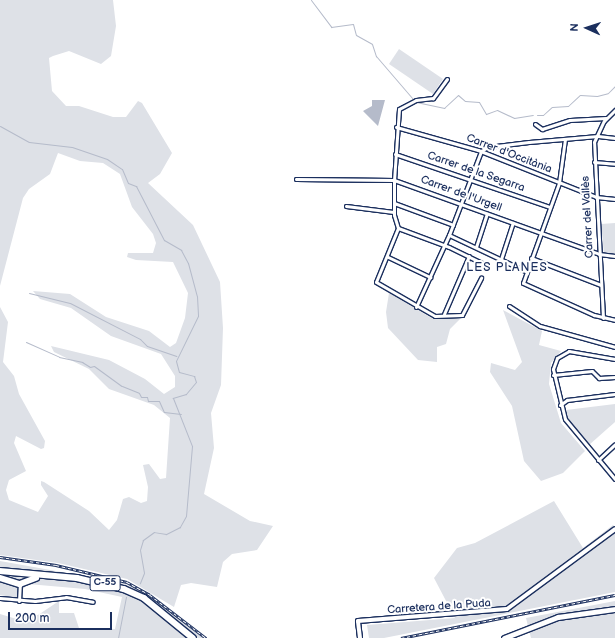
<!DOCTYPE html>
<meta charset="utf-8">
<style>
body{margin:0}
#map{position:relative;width:615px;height:638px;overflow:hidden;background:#fff;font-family:"Balsamiq Sans",sans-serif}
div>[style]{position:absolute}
.green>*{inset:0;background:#dee1e7}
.water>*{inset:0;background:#b5bbca}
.stream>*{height:1px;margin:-0.5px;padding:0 0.5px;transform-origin:0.5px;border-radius:0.5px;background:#b5bbca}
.roads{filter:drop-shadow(1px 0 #1b2f5e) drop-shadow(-1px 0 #1b2f5e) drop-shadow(0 1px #1b2f5e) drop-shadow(0 -1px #1b2f5e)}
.street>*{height:3px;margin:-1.5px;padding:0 1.5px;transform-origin:1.5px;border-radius:1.5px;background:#fff}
.secondary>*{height:4px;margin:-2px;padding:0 2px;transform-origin:2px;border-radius:2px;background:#fff}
.primary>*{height:4.5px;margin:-2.25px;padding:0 2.25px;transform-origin:2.25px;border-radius:2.25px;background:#fff}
.highway>*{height:5.5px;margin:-2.75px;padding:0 2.75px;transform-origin:2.75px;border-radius:2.75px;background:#fff}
.rail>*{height:2.5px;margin-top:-1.25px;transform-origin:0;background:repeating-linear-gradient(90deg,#fff 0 3px,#1b2f5e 0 6px);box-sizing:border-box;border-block:1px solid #1b2f5e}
span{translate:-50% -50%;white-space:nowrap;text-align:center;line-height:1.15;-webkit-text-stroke:4px #fff;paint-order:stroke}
.shield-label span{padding:1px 3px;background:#fff;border:1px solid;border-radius:3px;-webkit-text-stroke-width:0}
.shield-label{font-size:10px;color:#1b2f5e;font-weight:700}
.street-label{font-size:11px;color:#1b2f5e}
.neighbourhood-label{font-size:12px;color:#1b2f5e;letter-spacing:1px}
.north{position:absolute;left:567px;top:8px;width:40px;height:40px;-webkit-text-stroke:3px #fff;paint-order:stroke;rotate:273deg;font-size:11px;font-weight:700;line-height:16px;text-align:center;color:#1b2f5e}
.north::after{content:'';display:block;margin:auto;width:14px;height:18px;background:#1b2f5e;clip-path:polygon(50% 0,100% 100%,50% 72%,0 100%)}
.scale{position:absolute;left:8px;top:612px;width:104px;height:18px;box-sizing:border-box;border:2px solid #1b2f5e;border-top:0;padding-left:5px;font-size:12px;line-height:14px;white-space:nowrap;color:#1b2f5e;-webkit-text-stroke:3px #fff;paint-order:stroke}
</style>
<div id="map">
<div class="green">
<div style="clip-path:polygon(0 0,113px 0,116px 26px,111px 56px,101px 64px,69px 51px,53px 56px,49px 58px,52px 91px,66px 106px,79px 106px,113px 117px,126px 117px,138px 101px,142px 103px,172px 153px,160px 174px,148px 183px,193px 225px,220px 282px,223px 328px,221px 385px,211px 413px,214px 448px,204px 494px,250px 521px,273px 526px,257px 550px,232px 554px,223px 562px,217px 587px,191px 583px,181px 585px,174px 607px,127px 579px,58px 563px,0 555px,0 307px,8px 322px,3px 362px,14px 376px,19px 394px,45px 441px,44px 448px,41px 449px,16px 436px,14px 443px,26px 471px,9px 480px,6px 490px,9px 500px,38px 512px,48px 496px,41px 485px,41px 481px,44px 482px,89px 511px,109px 530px,117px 520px,123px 499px,129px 497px,141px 503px,147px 501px,148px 487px,143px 465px,149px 464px,160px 479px,166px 478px,170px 418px,154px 405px,109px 389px,89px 369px,54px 352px,51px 346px,109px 360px,145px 379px,164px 394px,175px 387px,175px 376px,161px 354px,111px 336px,71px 308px,40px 299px,33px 291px,70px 294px,106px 317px,149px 331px,170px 347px,176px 343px,185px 318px,188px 293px,173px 262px,136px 260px,127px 257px,128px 253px,153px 253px,156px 243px,153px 234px,132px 207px,120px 174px,103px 163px,80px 161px,58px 153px,50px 174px,29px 189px,23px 198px,0 286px)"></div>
<div style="clip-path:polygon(399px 49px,443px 79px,433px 94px,389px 64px)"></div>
<div style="clip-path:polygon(615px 223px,615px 254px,604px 253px,601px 224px)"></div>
<div style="clip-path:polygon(389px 293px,433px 319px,461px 318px,450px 329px,446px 344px,437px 347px,437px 362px,418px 360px,388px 328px,386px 312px)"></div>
<div style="clip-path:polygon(503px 310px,542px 331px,539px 345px,561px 351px,551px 363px,549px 384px,561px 423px,585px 451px,563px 473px,541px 481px,524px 461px,512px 406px,490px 372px,491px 363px,515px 370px,522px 362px)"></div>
<div style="clip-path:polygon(615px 404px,615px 422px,589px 445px,567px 418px,566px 410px)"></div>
<div style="clip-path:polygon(554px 501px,583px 548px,613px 525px,615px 527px,615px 592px,384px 638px,369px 638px,367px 625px,455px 618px,434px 578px,457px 548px,475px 543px)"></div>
<div style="clip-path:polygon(0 561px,123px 583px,142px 592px,203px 638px,0 638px,0 614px,23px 621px,26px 614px,38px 615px,59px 601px,59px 613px,74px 613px,79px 628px,115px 629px,122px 597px,85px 589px,28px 584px,21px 591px,24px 599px,0 595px)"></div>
<div style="clip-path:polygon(615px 601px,615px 638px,531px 638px,526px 618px)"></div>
</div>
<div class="water">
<div style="clip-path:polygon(372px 100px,385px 100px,378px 126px,363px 111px,372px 106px)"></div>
</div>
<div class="stream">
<div style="left:311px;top:0;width:34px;rotate:53deg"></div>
<div style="left:331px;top:27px;width:22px;rotate:-8deg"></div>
<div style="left:353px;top:24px;width:11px;rotate:75deg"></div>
<div style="left:356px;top:35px;width:18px;rotate:29deg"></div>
<div style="left:372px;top:44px;width:13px;rotate:72deg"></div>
<div style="left:376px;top:56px;width:57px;rotate:49.3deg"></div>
<div style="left:416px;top:102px;width:29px;rotate:12deg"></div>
<div style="left:444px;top:108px;width:19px;rotate:-43deg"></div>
<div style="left:458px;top:95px;width:9px;rotate:41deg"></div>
<div style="left:465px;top:101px;width:14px;rotate:4deg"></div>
<div style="left:479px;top:102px;width:14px;rotate:60deg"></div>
<div style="left:486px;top:114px;width:12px;rotate:-20deg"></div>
<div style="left:497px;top:110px;width:19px;rotate:25deg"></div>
<div style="left:514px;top:118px;width:19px;rotate:-9deg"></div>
<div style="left:537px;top:115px;width:6px"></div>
<div style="left:543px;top:115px;width:12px;rotate:-42deg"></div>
<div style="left:552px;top:107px;width:16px;rotate:-4deg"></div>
<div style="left:568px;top:106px;width:16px;rotate:-43deg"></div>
<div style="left:580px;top:95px;width:17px;rotate:3deg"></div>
<div style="left:597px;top:96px;width:11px;rotate:-15deg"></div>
<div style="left:608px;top:93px;width:10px;rotate:-45deg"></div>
<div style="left:0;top:126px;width:33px;rotate:29deg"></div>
<div style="left:29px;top:142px;width:43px;rotate:6.6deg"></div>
<div style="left:72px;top:147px;width:37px;rotate:19deg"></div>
<div style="left:107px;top:159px;width:18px;rotate:34deg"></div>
<div style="left:122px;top:169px;width:15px;rotate:67deg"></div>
<div style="left:128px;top:183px;width:9px;rotate:21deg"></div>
<div style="left:136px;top:186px;width:61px;rotate:62.6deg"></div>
<div style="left:164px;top:240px;width:20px;rotate:30deg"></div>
<div style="left:181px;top:250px;width:15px;rotate:62deg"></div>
<div style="left:188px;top:263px;width:34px;rotate:75deg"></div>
<div style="left:197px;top:296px;width:20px;rotate:87deg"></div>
<div style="left:198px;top:316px;width:50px;rotate:116.1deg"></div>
<div style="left:176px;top:361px;width:11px;rotate:75deg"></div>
<div style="left:179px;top:372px;width:16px;rotate:15deg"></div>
<div style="left:194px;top:376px;width:6px;rotate:72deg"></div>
<div style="left:196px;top:382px;width:16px;rotate:130deg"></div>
<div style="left:186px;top:394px;width:14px;rotate:163deg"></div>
<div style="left:173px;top:398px;width:52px;rotate:68.4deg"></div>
<div style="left:192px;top:446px;width:70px;rotate:94.9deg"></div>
<div style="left:186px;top:516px;width:13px;rotate:119deg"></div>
<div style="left:180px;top:527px;width:16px;rotate:153deg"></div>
<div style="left:166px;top:534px;width:12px;rotate:-171deg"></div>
<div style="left:154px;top:532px;width:14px;rotate:144deg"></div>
<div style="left:143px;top:540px;width:10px;rotate:107deg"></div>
<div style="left:140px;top:550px;width:23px;rotate:80deg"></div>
<div style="left:144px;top:573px;width:11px;rotate:112deg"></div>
<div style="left:29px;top:293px;width:42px;rotate:13.7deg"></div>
<div style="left:70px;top:303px;width:79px;rotate:27.2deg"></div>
<div style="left:140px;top:339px;width:10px;rotate:45deg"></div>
<div style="left:147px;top:346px;width:31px;rotate:19deg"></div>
<div style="left:26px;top:342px;width:36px;rotate:24deg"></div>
<div style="left:59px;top:357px;width:24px;rotate:12deg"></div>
<div style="left:82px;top:362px;width:9px;rotate:32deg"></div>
<div style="left:90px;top:367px;width:4px;rotate:-14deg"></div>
<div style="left:94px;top:366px;width:34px;rotate:36deg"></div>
<div style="left:122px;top:386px;width:18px;rotate:22deg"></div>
<div style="left:139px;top:393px;width:4px;rotate:63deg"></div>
<div style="left:141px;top:397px;width:6px"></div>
<div style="left:147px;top:397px;width:4px;rotate:76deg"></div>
<div style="left:148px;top:401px;width:11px"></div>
<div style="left:159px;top:401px;width:12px;rotate:66deg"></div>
<div style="left:164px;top:412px;width:17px;rotate:7deg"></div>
<div style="left:118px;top:638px;width:42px;rotate:-79deg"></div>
</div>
<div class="roads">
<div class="street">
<div style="left:447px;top:79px;width:24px;rotate:126deg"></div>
<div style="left:433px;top:98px;width:17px;rotate:173deg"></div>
<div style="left:416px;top:100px;width:19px;rotate:152deg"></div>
<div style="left:399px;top:109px;width:71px;rotate:94deg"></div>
<div style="left:394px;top:180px;width:35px;rotate:90deg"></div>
<div style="left:394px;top:215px;width:14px;rotate:73deg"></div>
<div style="left:398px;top:228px;width:58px;rotate:112.2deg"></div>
<div style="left:376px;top:282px;width:68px;rotate:30deg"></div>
<div style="left:435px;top:316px;width:27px;rotate:-2deg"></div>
<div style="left:462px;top:315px;width:42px;rotate:-62.8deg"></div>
<div style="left:535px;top:124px;width:9px;rotate:36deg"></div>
<div style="left:542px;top:129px;width:29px;rotate:-18deg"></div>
<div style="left:570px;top:120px;width:36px;rotate:-3deg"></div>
<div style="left:396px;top:127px;width:85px;rotate:15.7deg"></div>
<div style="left:478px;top:150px;width:127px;rotate:21.7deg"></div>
<div style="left:596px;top:197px;width:19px;rotate:6deg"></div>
<div style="left:565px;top:139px;width:44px;rotate:97.8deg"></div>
<div style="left:559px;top:183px;width:106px;rotate:109.8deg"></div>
<div style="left:523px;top:283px;width:78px;rotate:24.3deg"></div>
<div style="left:594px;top:315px;width:22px;rotate:13deg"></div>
<div style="left:481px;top:151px;width:8px;rotate:-30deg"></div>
<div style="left:488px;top:147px;width:41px;rotate:-7deg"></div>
<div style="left:529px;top:142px;width:69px;rotate:-5deg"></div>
<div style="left:598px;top:136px;width:17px;rotate:7deg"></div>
<div style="left:395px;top:154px;width:164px;rotate:18.9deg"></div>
<div style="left:594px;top:162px;width:21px;rotate:5deg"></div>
<div style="left:296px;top:179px;width:98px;rotate:0.6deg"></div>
<div style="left:394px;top:180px;width:218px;rotate:19.8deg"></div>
<div style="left:599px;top:254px;width:16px;rotate:7deg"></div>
<div style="left:394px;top:203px;width:63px;rotate:20.4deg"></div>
<div style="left:346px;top:206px;width:48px;rotate:7.1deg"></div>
<div style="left:398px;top:228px;width:54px;rotate:20.4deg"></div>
<div style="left:449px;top:247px;width:43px;rotate:26deg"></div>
<div style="left:449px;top:235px;width:84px;rotate:25.3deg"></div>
<div style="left:476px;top:247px;width:35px;rotate:-72deg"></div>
<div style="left:388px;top:257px;width:47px;rotate:25.5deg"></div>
<div style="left:531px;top:258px;width:75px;rotate:21.1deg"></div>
<div style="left:501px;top:259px;width:38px;rotate:-72deg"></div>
<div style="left:509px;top:306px;width:37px;rotate:33deg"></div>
<div style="left:540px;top:326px;width:78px;rotate:15.6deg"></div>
<div style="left:416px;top:307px;width:79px;rotate:-65.4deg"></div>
<div style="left:449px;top:235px;width:90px;rotate:-69.1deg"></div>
<div style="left:444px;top:314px;width:63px;rotate:-66.7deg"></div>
<div style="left:603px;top:318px;width:176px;rotate:-92.9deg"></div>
<div style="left:594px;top:142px;width:23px;rotate:-65deg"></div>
<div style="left:604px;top:121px;width:16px;rotate:-45deg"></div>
<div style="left:615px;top:359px;width:47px;rotate:-170.1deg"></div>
<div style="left:569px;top:351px;width:14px;rotate:150deg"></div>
<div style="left:557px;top:358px;width:12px;rotate:110deg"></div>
<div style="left:553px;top:369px;width:51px;rotate:76.5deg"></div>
<div style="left:565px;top:419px;width:78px;rotate:50.2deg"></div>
<div style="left:553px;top:375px;width:39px;rotate:-6deg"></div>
<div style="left:592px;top:371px;width:10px;rotate:45deg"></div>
<div style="left:599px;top:378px;width:16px;rotate:-4deg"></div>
<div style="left:560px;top:405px;width:9px;rotate:-36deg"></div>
<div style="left:567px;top:400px;width:48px;rotate:-7.1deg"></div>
<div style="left:598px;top:460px;width:23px;rotate:-43deg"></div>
<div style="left:0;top:598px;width:35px;rotate:5deg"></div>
<div style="left:35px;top:601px;width:31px;rotate:-7deg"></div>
<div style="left:66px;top:597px;width:27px;rotate:10deg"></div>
<div style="left:19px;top:601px;width:17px;rotate:-87deg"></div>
</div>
<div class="secondary">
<div style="left:360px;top:638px;width:17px;rotate:-97deg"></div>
<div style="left:358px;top:621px;width:149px;rotate:-4.6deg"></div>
<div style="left:507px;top:609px;width:134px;rotate:-36.5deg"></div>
</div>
<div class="primary">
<div style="left:504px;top:638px;width:58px;rotate:-21.3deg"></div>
<div style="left:558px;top:617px;width:58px;rotate:-8deg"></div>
</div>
<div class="highway">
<div style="left:0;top:571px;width:77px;rotate:5.2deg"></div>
<div style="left:77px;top:578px;width:48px;rotate:13.2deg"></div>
<div style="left:124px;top:589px;width:22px;rotate:24deg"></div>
<div style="left:144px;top:598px;width:63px;rotate:39.2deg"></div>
<div style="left:0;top:578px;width:21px;rotate:17deg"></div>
<div style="left:20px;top:584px;width:17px;rotate:-21deg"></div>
</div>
</div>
<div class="rail">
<div style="left:0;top:557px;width:57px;rotate:8.1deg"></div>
<div style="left:56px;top:565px;width:73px;rotate:13.5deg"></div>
<div style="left:127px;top:582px;width:26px;rotate:29deg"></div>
<div style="left:150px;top:595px;width:71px;rotate:37.5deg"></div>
<div style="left:401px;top:638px;width:218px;rotate:-11.4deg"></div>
</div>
<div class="shield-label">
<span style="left:105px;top:583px">C-55</span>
</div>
<div class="street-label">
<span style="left:509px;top:154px;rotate:21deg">Carrer d'Occitània</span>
<span style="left:476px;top:172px;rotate:19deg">Carrer de la Segarra</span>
<span style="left:461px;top:194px;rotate:20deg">Carrer de l'Urgell</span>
<span style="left:588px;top:217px;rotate:-93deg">Carrer del Vallès</span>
<span style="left:439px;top:607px;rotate:-4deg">Carretera de la Puda</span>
</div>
<div class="neighbourhood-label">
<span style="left:507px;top:268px">LES PLANES</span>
</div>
<div class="north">N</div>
<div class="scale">200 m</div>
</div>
